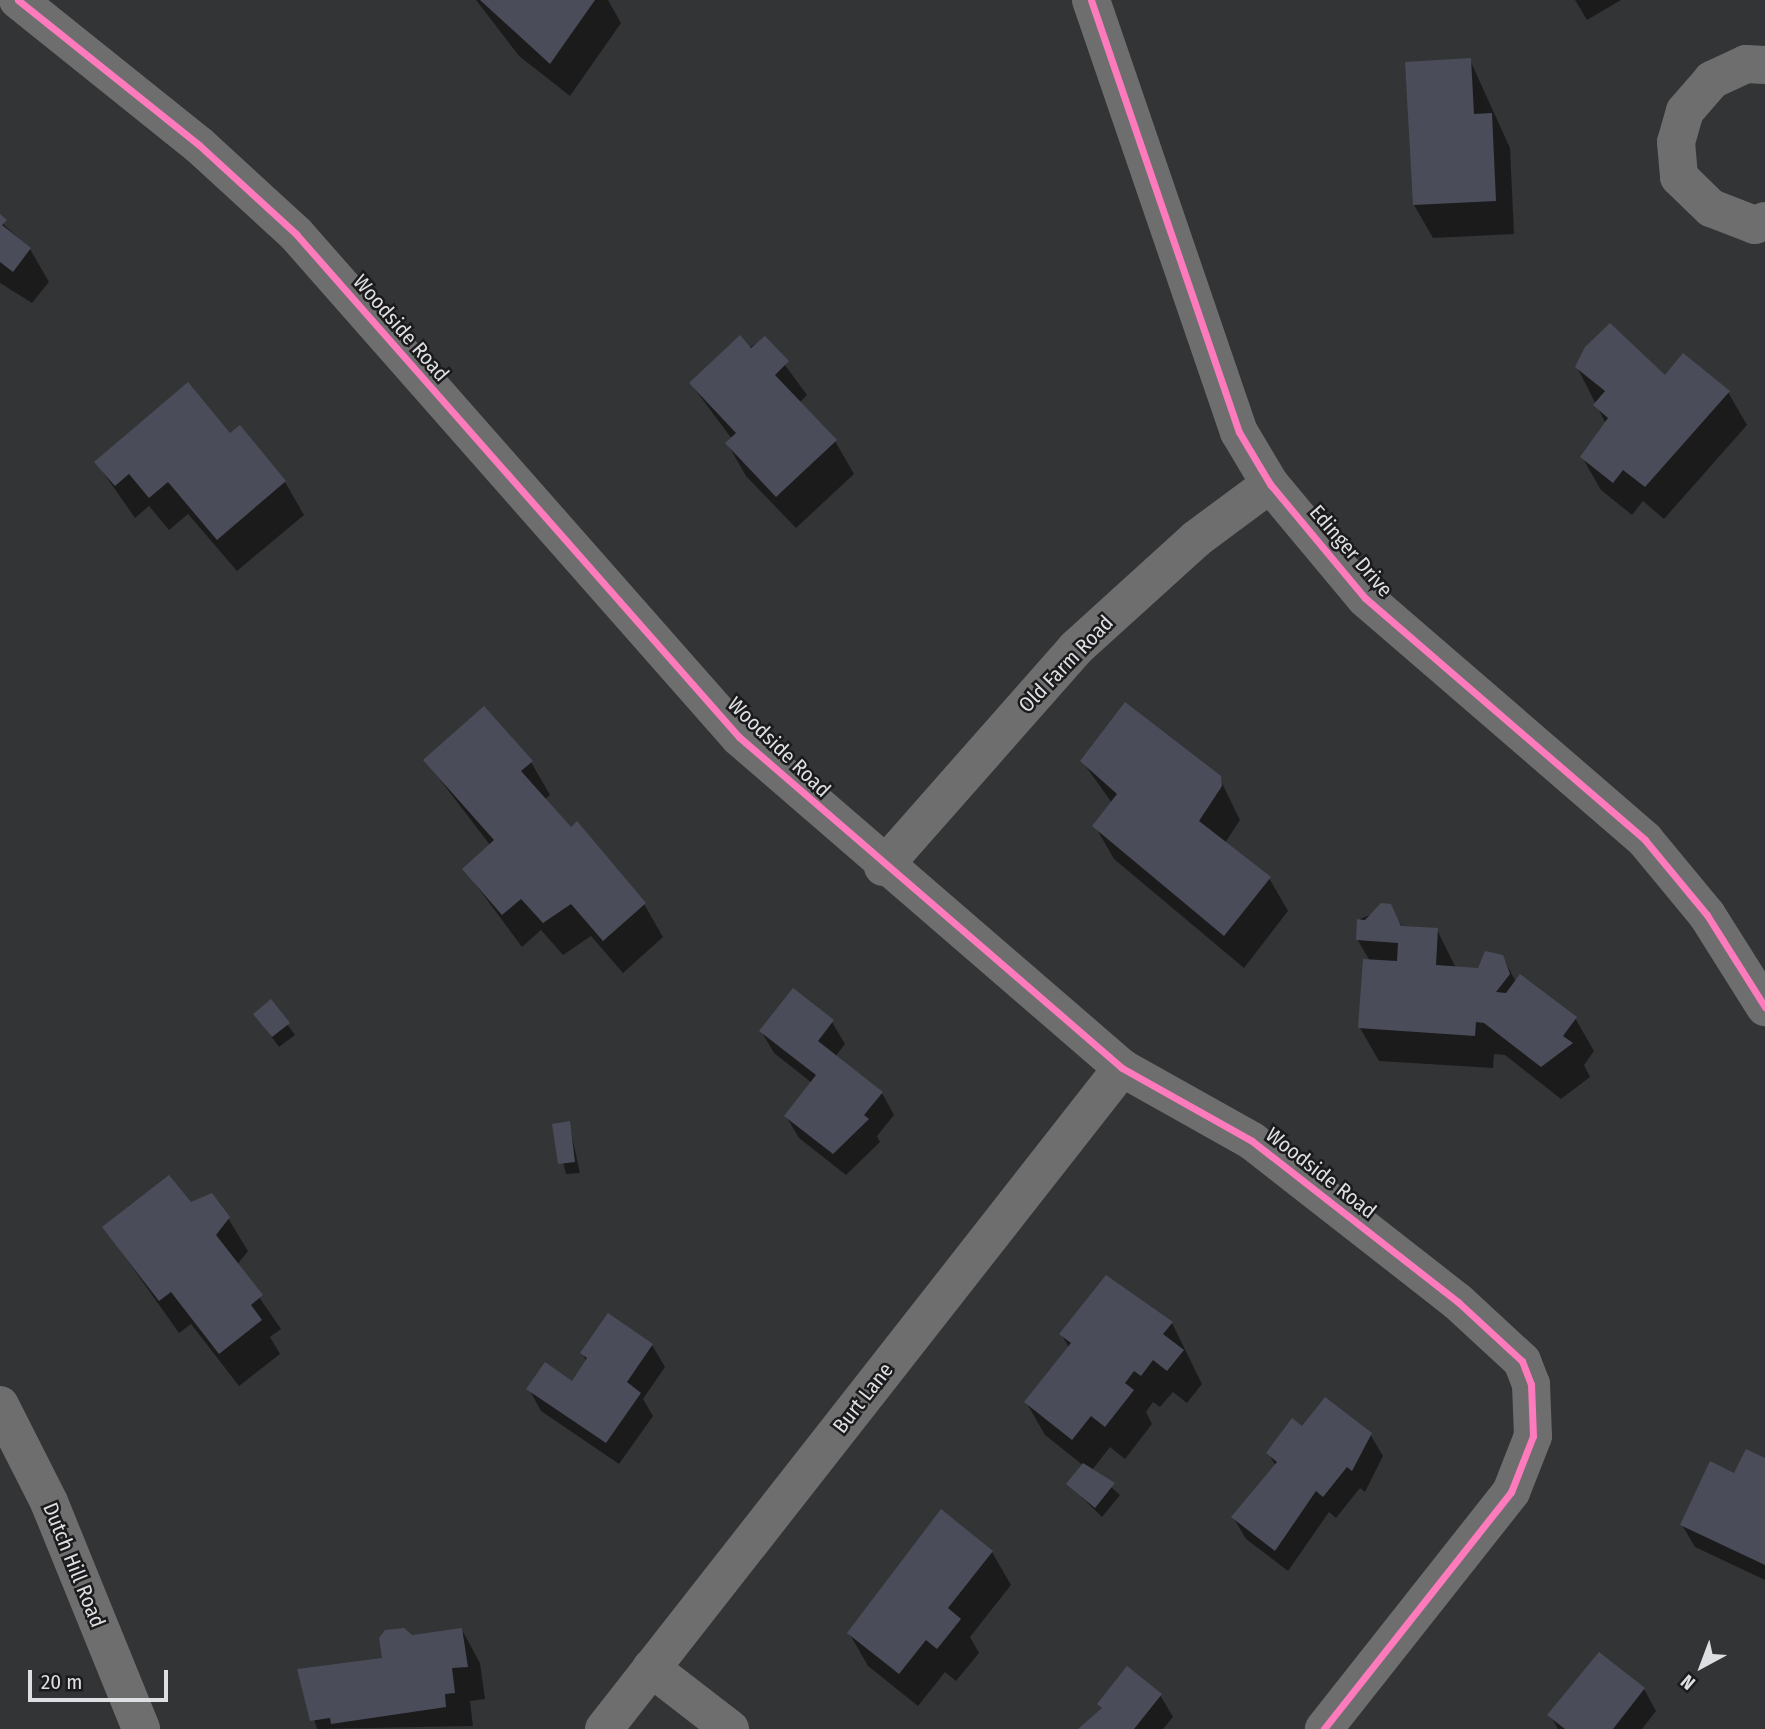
<!DOCTYPE html>
<style>
body{margin:0}
#map{position:relative;width:1765px;height:1729px;overflow:hidden;background:#333436;font-family:"Fira Sans Condensed",sans-serif}
div>[style]{position:absolute}
.shadow>*{inset:0;background:#0007}
.building>*{inset:0;background:#4a4d59}
.minor>*{height:38px;margin:-19px;padding:0 19px;transform-origin:19px;border-radius:19px;background:#6e6e6e}
.cycleway>*{height:7px;margin:-3.5px;padding:0 3.5px;transform-origin:3.5px;border-radius:3.5px;background:#fd7abc}
span{translate:-50% -50%;white-space:nowrap;text-align:center;line-height:1.15;-webkit-text-stroke:5px #1b1b1d;paint-order:stroke}
.street-label{font-size:21px;color:#dedfe2}
.north{position:absolute;left:1667px;top:1631px;width:70px;height:70px;-webkit-text-stroke:5px #1b1b1d;paint-order:stroke;rotate:221deg;font-size:19px;font-weight:700;line-height:28px;text-align:center;color:#dedfe2}
.north::after{content:'';display:block;margin:auto;width:24px;height:32px;background:#dedfe2;clip-path:polygon(50% 0,100% 100%,50% 72%,0 100%)}
.scale{position:absolute;left:28px;top:1670px;width:140px;height:32px;box-sizing:border-box;border:4px solid #dedfe2;border-top:0;padding-left:9px;font-size:21px;line-height:24px;white-space:nowrap;color:#dedfe2;-webkit-text-stroke:5px #1b1b1d;paint-order:stroke}
</style>
<div id="map">
<div class="shadow">
<div style="clip-path:polygon(476px 0,608px 0,621px 23px,570px 96px,519px 56px)"></div>
<div style="clip-path:polygon(1575px 0,1621px 0,1587px 20px)"></div>
<div style="clip-path:polygon(1470px 60px,1510px 148px,1514px 234px,1433px 238px,1414px 205px)"></div>
<div style="clip-path:polygon(0 221px,30px 249px,49px 282px,32px 303px,0 283px)"></div>
<div style="clip-path:polygon(1610px 325px,1666px 377px,1728px 392px,1747px 425px,1664px 519px,1643px 501px,1632px 515px,1601px 490px,1582px 457px,1606px 424px,1577px 367px)"></div>
<div style="clip-path:polygon(765px 338px,807px 395px,799px 403px,835px 441px,854px 474px,796px 528px,746px 476px,727px 443px,732px 439px,691px 384px)"></div>
<div style="clip-path:polygon(96px 462px,285px 482px,304px 515px,237px 571px,188px 514px,169px 530px,149px 506px,135px 518px)"></div>
<div style="clip-path:polygon(425px 760px,531px 762px,550px 795px,544px 800px,644px 904px,663px 937px,623px 973px,591px 936px,563px 955px,541px 930px,522px 947px,464px 869px,490px 845px)"></div>
<div style="clip-path:polygon(1082px 761px,1219px 777px,1240px 820px,1225px 843px,1269px 878px,1288px 911px,1244px 968px,1114px 859px,1095px 826px,1112px 803px)"></div>
<div style="clip-path:polygon(1390px 906px,1403px 928px,1437px 930px,1456px 968px,1479px 970px,1502px 956px,1516px 982px,1575px 1018px,1594px 1051px,1584px 1065px,1590px 1077px,1561px 1099px,1505px 1055px,1494px 1054px,1493px 1068px,1379px 1061px,1360px 1028px,1370px 961px,1357px 939px,1358px 920px)"></div>
<div style="clip-path:polygon(271px 1002px,295px 1035px,279px 1047px,255px 1014px)"></div>
<div style="clip-path:polygon(832px 1022px,845px 1044px,835px 1057px,882px 1093px,894px 1115px,877px 1136px,880px 1142px,846px 1175px,799px 1138px,786px 1116px,812px 1083px,774px 1053px,761px 1031px)"></div>
<div style="clip-path:polygon(569px 1123px,580px 1173px,566px 1174px,554px 1125px)"></div>
<div style="clip-path:polygon(190px 1205px,228px 1218px,248px 1251px,237px 1265px,281px 1329px,270px 1337px,280px 1354px,239px 1386px,191px 1324px,179px 1333px,104px 1227px)"></div>
<div style="clip-path:polygon(1172px 1323px,1202px 1384px,1187px 1403px,1173px 1392px,1160px 1407px,1153px 1402px,1146px 1412px,1152px 1424px,1125px 1459px,1110px 1447px,1092px 1470px,1120px 1495px,1102px 1517px,1069px 1485px,1084px 1466px,1045px 1435px,1026px 1402px,1069px 1347px,1061px 1334px)"></div>
<div style="clip-path:polygon(652px 1345px,665px 1367px,643px 1399px,653px 1416px,619px 1464px,541px 1411px,529px 1389px,572px 1383px,587px 1362px,582px 1353px)"></div>
<div style="clip-path:polygon(1302px 1428px,1370px 1434px,1383px 1456px,1365px 1492px,1360px 1488px,1336px 1518px,1329px 1512px,1288px 1571px,1246px 1539px,1233px 1517px,1276px 1466px,1268px 1453px)"></div>
<div style="clip-path:polygon(1765px 1460px,1765px 1580px,1695px 1547px,1682px 1525px)"></div>
<div style="clip-path:polygon(992px 1552px,1011px 1585px,970px 1637px,979px 1653px,956px 1681px,945px 1672px,918px 1706px,868px 1666px,849px 1633px)"></div>
<div style="clip-path:polygon(462px 1630px,480px 1663px,485px 1699px,470px 1701px,473px 1726px,317px 1729px,299px 1670px,384px 1659px)"></div>
<div style="clip-path:polygon(1644px 1689px,1656px 1711px,1642px 1729px,1558px 1729px,1550px 1715px)"></div>
<div style="clip-path:polygon(1160px 1695px,1173px 1717px,1163px 1729px,1087px 1729px,1103px 1710px,1100px 1704px)"></div>
</div>
<div class="building">
<div style="clip-path:polygon(480px 0,595px 0,550px 64px)"></div>
<div style="clip-path:polygon(1471px 58px,1474px 114px,1492px 113px,1496px 201px,1413px 205px,1405px 62px)"></div>
<div style="clip-path:polygon(0 214px,7px 220px,2px 225px,31px 248px,13px 272px,0 262px)"></div>
<div style="clip-path:polygon(1610px 323px,1665px 375px,1683px 353px,1730px 391px,1645px 487px,1623px 470px,1613px 483px,1580px 457px,1608px 418px,1593px 405px,1605px 391px,1575px 367px,1585px 347px)"></div>
<div style="clip-path:polygon(740px 335px,751px 348px,765px 336px,789px 361px,775px 375px,837px 440px,776px 497px,725px 443px,736px 433px,689px 383px)"></div>
<div style="clip-path:polygon(188px 382px,230px 433px,240px 425px,286px 481px,217px 540px,168px 482px,149px 498px,129px 474px,115px 486px,94px 462px)"></div>
<div style="clip-path:polygon(1125px 702px,1221px 776px,1222px 786px,1199px 821px,1271px 877px,1224px 936px,1092px 826px,1117px 794px,1080px 761px)"></div>
<div style="clip-path:polygon(484px 706px,533px 761px,521px 771px,571px 827px,577px 821px,646px 903px,603px 941px,571px 904px,543px 923px,521px 899px,502px 915px,462px 869px,494px 840px,423px 760px)"></div>
<div style="clip-path:polygon(1381px 903px,1391px 904px,1401px 926px,1438px 928px,1436px 965px,1478px 968px,1485px 951px,1503px 955px,1510px 974px,1496px 992px,1506px 993px,1520px 974px,1577px 1017px,1563px 1036px,1573px 1043px,1541px 1067px,1484px 1023px,1476px 1022px,1475px 1036px,1358px 1028px,1363px 959px,1397px 961px,1398px 943px,1356px 940px,1357px 919px,1365px 920px)"></div>
<div style="clip-path:polygon(793px 988px,834px 1020px,818px 1041px,883px 1092px,864px 1115px,869px 1119px,833px 1154px,784px 1116px,816px 1075px,759px 1031px)"></div>
<div style="clip-path:polygon(271px 999px,290px 1023px,272px 1037px,253px 1014px)"></div>
<div style="clip-path:polygon(570px 1121px,575px 1162px,558px 1164px,552px 1124px)"></div>
<div style="clip-path:polygon(169px 1175px,191px 1202px,212px 1193px,230px 1217px,216px 1235px,263px 1295px,251px 1305px,262px 1320px,219px 1354px,171px 1292px,159px 1301px,102px 1227px)"></div>
<div style="clip-path:polygon(1106px 1275px,1173px 1322px,1163px 1334px,1184px 1350px,1167px 1371px,1153px 1360px,1141px 1376px,1134px 1371px,1125px 1383px,1134px 1390px,1105px 1427px,1091px 1416px,1072px 1440px,1024px 1402px,1071px 1343px,1059px 1334px)"></div>
<div style="clip-path:polygon(608px 1313px,653px 1344px,627px 1382px,641px 1393px,606px 1443px,526px 1389px,545px 1362px,572px 1381px,587px 1358px,580px 1353px)"></div>
<div style="clip-path:polygon(1325px 1397px,1372px 1433px,1352px 1471px,1347px 1467px,1323px 1497px,1316px 1491px,1275px 1551px,1231px 1517px,1277px 1462px,1266px 1453px,1292px 1418px,1302px 1426px)"></div>
<div style="clip-path:polygon(1746px 1449px,1765px 1458px,1765px 1565px,1680px 1525px,1710px 1461px,1734px 1473px)"></div>
<div style="clip-path:polygon(1083px 1463px,1115px 1483px,1095px 1508px,1066px 1484px)"></div>
<div style="clip-path:polygon(941px 1509px,993px 1551px,948px 1608px,961px 1619px,937px 1649px,926px 1640px,899px 1674px,847px 1633px)"></div>
<div style="clip-path:polygon(404px 1628px,412px 1635px,462px 1628px,468px 1667px,452px 1668px,455px 1693px,445px 1694px,446px 1707px,331px 1724px,330px 1718px,310px 1721px,297px 1669px,382px 1658px,379px 1638px,385px 1630px)"></div>
<div style="clip-path:polygon(1599px 1652px,1645px 1688px,1613px 1729px,1565px 1729px,1547px 1715px)"></div>
<div style="clip-path:polygon(1127px 1666px,1162px 1694px,1134px 1729px,1078px 1729px,1102px 1708px,1097px 1704px)"></div>
</div>
<div class="minor">
<div style="left:18px;top:0;width:232px;rotate:38.7deg"></div>
<div style="left:199px;top:145px;width:132px;rotate:42.5deg"></div>
<div style="left:296px;top:234px;width:670px;rotate:48.63deg"></div>
<div style="left:739px;top:737px;width:506px;rotate:40.83deg"></div>
<div style="left:1122px;top:1068px;width:149px;rotate:29.3deg"></div>
<div style="left:1252px;top:1141px;width:261px;rotate:38deg"></div>
<div style="left:1458px;top:1302px;width:87px;rotate:42.7deg"></div>
<div style="left:1522px;top:1361px;width:25px;rotate:69deg"></div>
<div style="left:1531px;top:1384px;width:52px;rotate:87.8deg"></div>
<div style="left:1533px;top:1436px;width:60px;rotate:111.4deg"></div>
<div style="left:1511px;top:1492px;width:302px;rotate:128.3deg"></div>
<div style="left:1091px;top:0;width:457px;rotate:71.1deg"></div>
<div style="left:1239px;top:432px;width:61px;rotate:59.2deg"></div>
<div style="left:1270px;top:484px;width:148px;rotate:50.2deg"></div>
<div style="left:1365px;top:598px;width:370px;rotate:40.8deg"></div>
<div style="left:1645px;top:840px;width:97px;rotate:50.4deg"></div>
<div style="left:1707px;top:915px;width:109px;rotate:57.8deg"></div>
<div style="left:1765px;top:65px;width:19px;rotate:-177deg"></div>
<div style="left:1746px;top:64px;width:38px;rotate:155deg"></div>
<div style="left:1712px;top:80px;width:41px;rotate:131.1deg"></div>
<div style="left:1685px;top:111px;width:32px;rotate:106deg"></div>
<div style="left:1676px;top:142px;width:35px;rotate:85deg"></div>
<div style="left:1679px;top:177px;width:45px;rotate:44.1deg"></div>
<div style="left:1711px;top:208px;width:47px;rotate:21.1deg"></div>
<div style="left:1755px;top:225px;width:11px;rotate:-22deg"></div>
<div style="left:883px;top:867px;width:292px;rotate:-48.6deg"></div>
<div style="left:1076px;top:648px;width:162px;rotate:-42.2deg"></div>
<div style="left:1196px;top:539px;width:92px;rotate:-36.6deg"></div>
<div style="left:0;top:1405px;width:109px;rotate:63.2deg"></div>
<div style="left:49px;top:1502px;width:245px;rotate:67.9deg"></div>
<div style="left:651px;top:1668px;width:100px;rotate:37.7deg"></div>
<div style="left:604px;top:1729px;width:840px;rotate:-51.92deg"></div>
</div>
<div class="cycleway">
<div style="left:18px;top:0;width:232px;rotate:38.7deg"></div>
<div style="left:199px;top:145px;width:132px;rotate:42.5deg"></div>
<div style="left:296px;top:234px;width:670px;rotate:48.63deg"></div>
<div style="left:739px;top:737px;width:506px;rotate:40.83deg"></div>
<div style="left:1122px;top:1068px;width:149px;rotate:29.3deg"></div>
<div style="left:1252px;top:1141px;width:261px;rotate:38deg"></div>
<div style="left:1458px;top:1302px;width:87px;rotate:42.7deg"></div>
<div style="left:1522px;top:1361px;width:25px;rotate:69deg"></div>
<div style="left:1531px;top:1384px;width:52px;rotate:87.8deg"></div>
<div style="left:1533px;top:1436px;width:60px;rotate:111.4deg"></div>
<div style="left:1511px;top:1492px;width:302px;rotate:128.3deg"></div>
<div style="left:1091px;top:0;width:457px;rotate:71.1deg"></div>
<div style="left:1239px;top:432px;width:61px;rotate:59.2deg"></div>
<div style="left:1270px;top:484px;width:148px;rotate:50.2deg"></div>
<div style="left:1365px;top:598px;width:370px;rotate:40.8deg"></div>
<div style="left:1645px;top:840px;width:97px;rotate:50.4deg"></div>
<div style="left:1707px;top:915px;width:109px;rotate:57.8deg"></div>
</div>
<div class="street-label">
<span style="left:401px;top:328px;rotate:49deg">Woodside Road</span>
<span style="left:1351px;top:551px;rotate:49deg">Edinger Drive</span>
<span style="left:1066px;top:664px;rotate:-46deg">Old Farm Road</span>
<span style="left:779px;top:747px;rotate:44deg">Woodside Road</span>
<span style="left:1321px;top:1173px;rotate:38deg">Woodside Road</span>
<span style="left:863px;top:1398px;rotate:-52deg">Burt Lane</span>
<span style="left:74px;top:1565px;rotate:68deg">Dutch Hill Road</span>
</div>
<div class="north">N</div>
<div class="scale">20 m</div>
</div>
